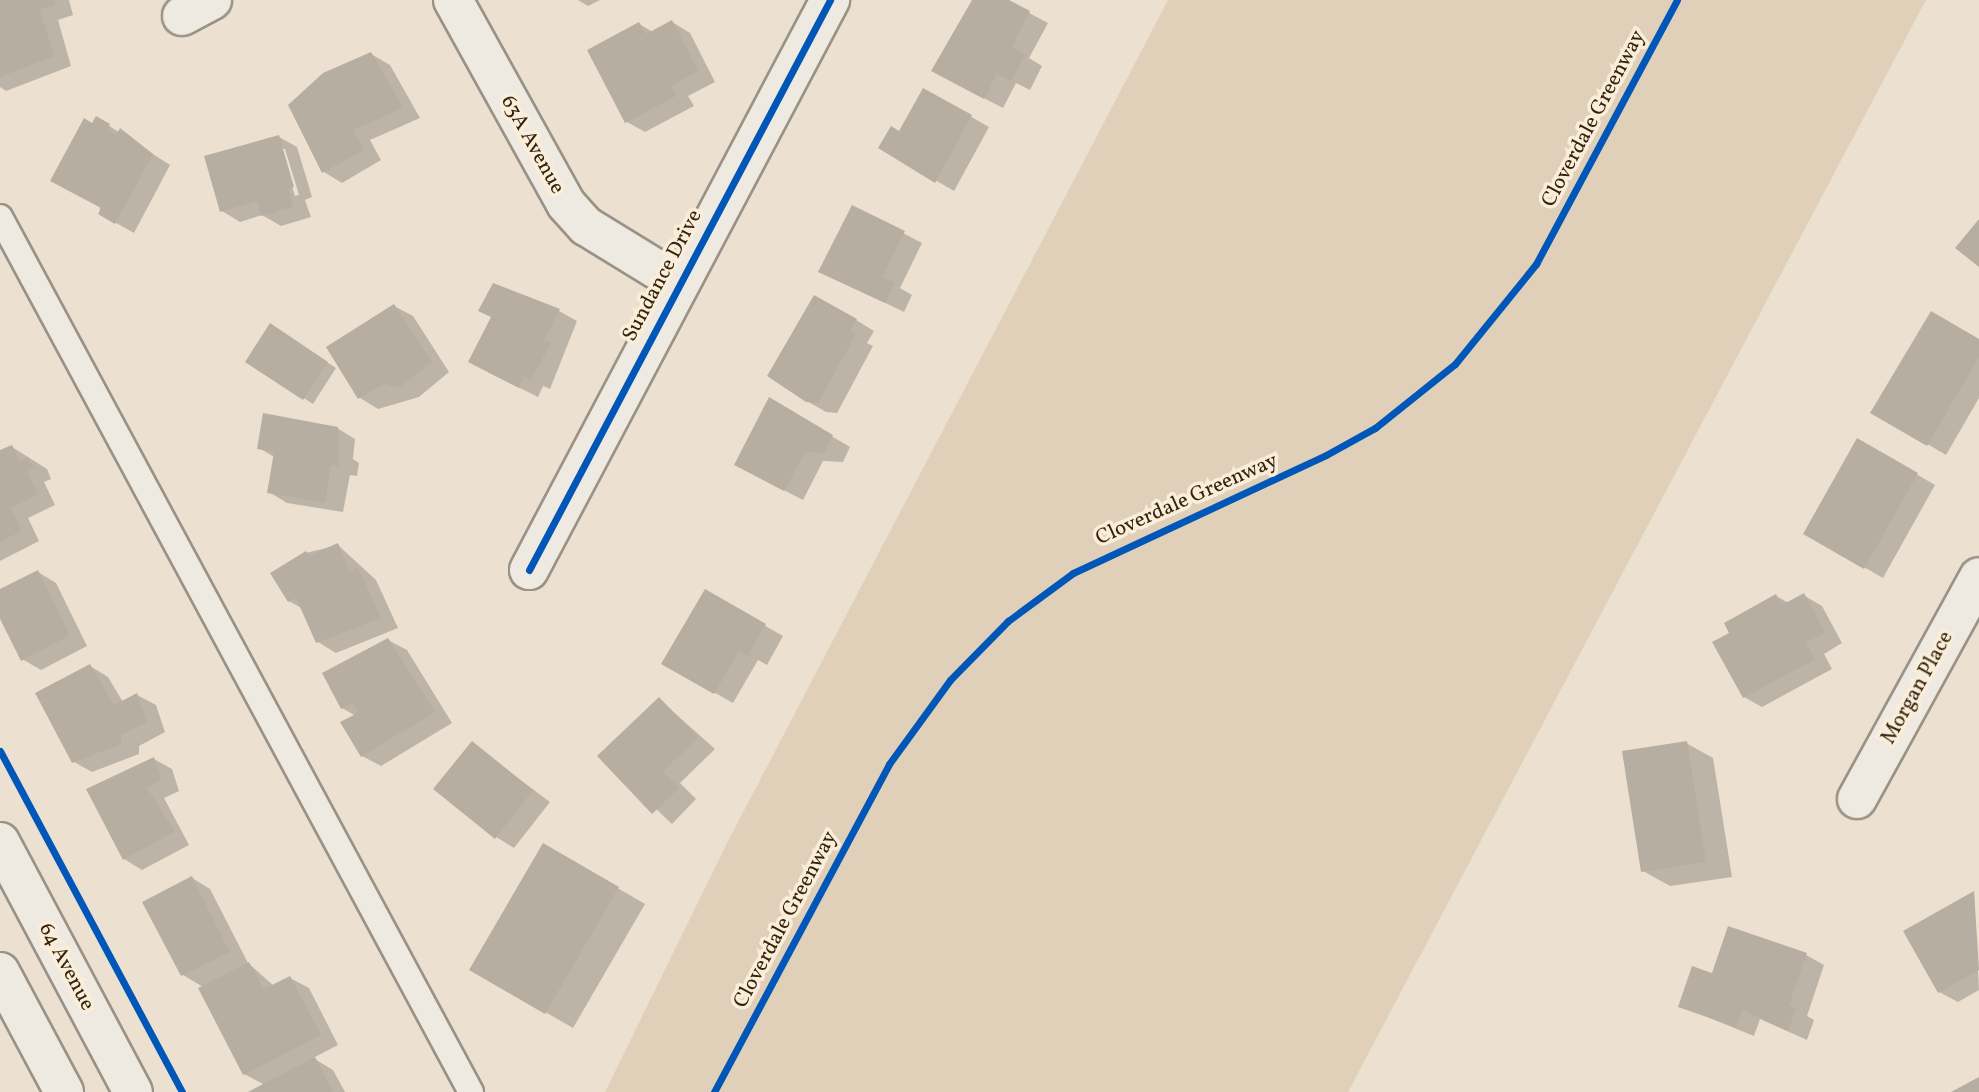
<!DOCTYPE html>
<style>
body{margin:0}
#map{position:relative;width:1979px;height:1092px;overflow:hidden;background:#ece1d1;font-family:Vollkorn,serif}
div>[style]{position:absolute}
.green>*{inset:0;background:#e0d0b9}
.shadow>*{inset:0;background:#0003}
.building>*{inset:0;background:#b7aea2}
.roads{filter:drop-shadow(2px 0 #9a9286) drop-shadow(-2px 0 #9a9286) drop-shadow(0 2px #9a9286) drop-shadow(0 -2px #9a9286)}
.service>*{height:24px;margin:-12px;padding:0 12px;transform-origin:12px;border-radius:12px;background:#efeae1}
.minor>*{height:38px;margin:-19px;padding:0 19px;transform-origin:19px;border-radius:19px;background:#efeae1}
.secondary>*{height:38px;margin:-19px;padding:0 19px;transform-origin:19px;border-radius:19px;background:#efeae1}
.cycleway>*{height:7px;margin:-3.5px;padding:0 3.5px;transform-origin:3.5px;border-radius:3.5px;background:#0057b8}
span{translate:-50% -50%;white-space:nowrap;text-align:center;line-height:1.15;-webkit-text-stroke:7px #faedd9;paint-order:stroke}
.street-label{font-size:21px;color:#34240d}
</style>
<div id="map">
<div class="green">
<div style="clip-path:polygon(1168px 0,1926px 0,1348px 1092px,605px 1092px,728px 841px)"></div>
</div>
<div class="shadow">
<div style="clip-path:polygon(0 0,69px 0,73px 15px,58px 20px,71px 66px,6px 91px,0 87px)"></div>
<div style="clip-path:polygon(578px 0,600px 0,588px 6px)"></div>
<div style="clip-path:polygon(973px 0,1005px 0,1048px 23px,1029px 58px,1042px 66px,1030px 90px,1016px 83px,1003px 108px,951px 81px)"></div>
<div style="clip-path:polygon(672px 22px,690px 33px,715px 82px,688px 96px,694px 106px,645px 132px,627px 122px,639px 24px,653px 32px)"></div>
<div style="clip-path:polygon(371px 54px,390px 65px,420px 118px,370px 140px,381px 160px,342px 183px,324px 172px,290px 105px)"></div>
<div style="clip-path:polygon(924px 90px,989px 127px,954px 191px,880px 148px,900px 133px)"></div>
<div style="clip-path:polygon(97px 118px,170px 165px,134px 233px,100px 214px)"></div>
<div style="clip-path:polygon(evenodd,279px 137px,297px 147px,312px 197px,305px 200px,311px 217px,281px 226px,262px 215px,240px 222px,222px 211px,279px 137px,281px 149px,285px 149px,299px 195px,295px 196px,281px 149px)"></div>
<div style="clip-path:polygon(853px 207px,922px 243px,900px 288px,912px 295px,904px 312px,821px 272px)"></div>
<div style="clip-path:polygon(394px 306px,413px 316px,449px 372px,419px 397px,378px 409px,360px 398px)"></div>
<div style="clip-path:polygon(559px 311px,577px 321px,550px 389px,543px 386px,538px 397px,488px 372px)"></div>
<div style="clip-path:polygon(856px 320px,874px 331px,867px 343px,873px 346px,837px 413px,826px 412px,807px 401px)"></div>
<div style="clip-path:polygon(279px 331px,336px 368px,313px 404px,247px 361px)"></div>
<div style="clip-path:polygon(1979px 341px,1979px 398px,1946px 455px,1873px 412px)"></div>
<div style="clip-path:polygon(770px 400px,850px 447px,843px 462px,823px 461px,803px 500px,755px 475px)"></div>
<div style="clip-path:polygon(337px 428px,355px 439px,353px 459px,359px 463px,357px 476px,350px 475px,343px 512px,287px 503px,269px 492px,274px 457px,259px 448px)"></div>
<div style="clip-path:polygon(1858px 440px,1935px 485px,1883px 578px,1805px 533px)"></div>
<div style="clip-path:polygon(12px 447px,47px 469px,51px 479px,44px 482px,55px 505px,28px 518px,39px 541px,0 561px,0 452px)"></div>
<div style="clip-path:polygon(338px 545px,376px 580px,398px 628px,336px 653px,318px 642px,303px 609px,289px 601px,306px 553px)"></div>
<div style="clip-path:polygon(38px 572px,56px 583px,87px 646px,41px 670px,22px 659px,0 615px,0 591px)"></div>
<div style="clip-path:polygon(705px 591px,783px 636px,767px 665px,758px 660px,733px 703px,664px 664px)"></div>
<div style="clip-path:polygon(1803px 595px,1822px 606px,1842px 643px,1824px 654px,1832px 669px,1762px 707px,1744px 697px,1776px 596px,1789px 603px)"></div>
<div style="clip-path:polygon(388px 640px,407px 650px,452px 723px,381px 766px,362px 756px,356px 716px,342px 708px)"></div>
<div style="clip-path:polygon(90px 666px,108px 677px,123px 702px,137px 695px,156px 705px,165px 732px,139px 746px,139px 754px,92px 772px,74px 762px)"></div>
<div style="clip-path:polygon(659px 699px,715px 749px,680px 783px,696px 799px,672px 824px,600px 756px)"></div>
<div style="clip-path:polygon(1686px 743px,1713px 758px,1732px 877px,1670px 886px,1643px 871px)"></div>
<div style="clip-path:polygon(472px 744px,550px 802px,514px 848px,496px 837px)"></div>
<div style="clip-path:polygon(154px 759px,172px 769px,179px 791px,164px 798px,189px 845px,142px 870px,124px 859px)"></div>
<div style="clip-path:polygon(544px 845px,645px 904px,573px 1028px,471px 969px)"></div>
<div style="clip-path:polygon(192px 878px,210px 889px,248px 963px,274px 986px,290px 978px,309px 988px,338px 1045px,313px 1058px,333px 1070px,345px 1092px,251px 1092px,265px 1085px,244px 1074px,203px 987px,183px 975px)"></div>
<div style="clip-path:polygon(1974px 893px,1979px 990px,1958px 1002px,1939px 992px,1905px 932px)"></div>
<div style="clip-path:polygon(1806px 955px,1824px 965px,1807px 1016px,1814px 1020px,1807px 1040px,1760px 1019px,1754px 1036px,1680px 1006px,1713px 975px)"></div>
</div>
<div class="building">
<div style="clip-path:polygon(0 0,54px 0,56px 5px,40px 9px,54px 56px,0 77px)"></div>
<div style="clip-path:polygon(972px 0,1009px 0,1030px 11px,1012px 47px,1025px 54px,1011px 81px,997px 74px,984px 99px,931px 71px)"></div>
<div style="clip-path:polygon(672px 20px,698px 71px,671px 86px,676px 96px,625px 123px,587px 50px,639px 22px,646px 34px)"></div>
<div style="clip-path:polygon(371px 52px,403px 108px,353px 130px,364px 150px,322px 173px,288px 105px,323px 73px)"></div>
<div style="clip-path:polygon(923px 88px,972px 115px,935px 183px,878px 148px,891px 126px,899px 131px)"></div>
<div style="clip-path:polygon(96px 116px,110px 124px,107px 130px,116px 135px,120px 128px,153px 154px,115px 224px,98px 214px,101px 208px,50px 181px,84px 118px,92px 123px)"></div>
<div style="clip-path:polygon(279px 135px,294px 187px,288px 189px,293px 207px,261px 216px,257px 201px,220px 212px,204px 156px)"></div>
<div style="clip-path:polygon(852px 205px,905px 231px,882px 277px,895px 283px,885px 303px,818px 272px)"></div>
<div style="clip-path:polygon(1979px 219px,1979px 267px,1955px 248px)"></div>
<div style="clip-path:polygon(493px 283px,560px 309px,544px 340px,551px 343px,531px 380px,524px 377px,519px 388px,468px 362px,491px 317px,478px 311px)"></div>
<div style="clip-path:polygon(814px 295px,857px 319px,850px 331px,856px 334px,818px 403px,806px 402px,767px 376px)"></div>
<div style="clip-path:polygon(394px 304px,432px 362px,399px 388px,384px 384px,358px 399px,326px 347px)"></div>
<div style="clip-path:polygon(1931px 311px,1979px 339px,1979px 357px,1927px 446px,1870px 413px)"></div>
<div style="clip-path:polygon(270px 323px,328px 362px,303px 400px,245px 362px)"></div>
<div style="clip-path:polygon(769px 397px,833px 435px,824px 453px,805px 452px,784px 491px,734px 465px)"></div>
<div style="clip-path:polygon(263px 413px,338px 427px,339px 466px,331px 465px,325px 503px,267px 493px,274px 452px,257px 449px)"></div>
<div style="clip-path:polygon(1857px 438px,1918px 473px,1864px 569px,1803px 534px)"></div>
<div style="clip-path:polygon(12px 445px,20px 461px,28px 457px,34px 468px,27px 472px,38px 494px,11px 508px,22px 531px,0 542px,0 450px)"></div>
<div style="clip-path:polygon(338px 543px,350px 571px,358px 567px,381px 618px,316px 643px,296px 598px,288px 602px,270px 573px,306px 551px,309px 556px)"></div>
<div style="clip-path:polygon(38px 570px,70px 635px,21px 661px,0 619px,0 589px)"></div>
<div style="clip-path:polygon(705px 589px,766px 624px,748px 656px,739px 651px,714px 694px,661px 664px)"></div>
<div style="clip-path:polygon(1804px 593px,1825px 632px,1806px 643px,1815px 659px,1743px 698px,1712px 642px,1729px 633px,1724px 623px,1776px 594px,1782px 605px)"></div>
<div style="clip-path:polygon(388px 638px,435px 712px,361px 757px,340px 722px,358px 713px,353px 703px,341px 709px,322px 673px)"></div>
<div style="clip-path:polygon(90px 664px,114px 705px,137px 693px,147px 722px,121px 735px,121px 744px,72px 763px,35px 693px)"></div>
<div style="clip-path:polygon(659px 697px,698px 738px,663px 771px,679px 788px,652px 814px,597px 756px)"></div>
<div style="clip-path:polygon(472px 741px,533px 790px,495px 839px,433px 789px)"></div>
<div style="clip-path:polygon(1687px 741px,1706px 862px,1641px 872px,1622px 751px)"></div>
<div style="clip-path:polygon(154px 757px,161px 780px,147px 788px,175px 831px,123px 860px,86px 789px)"></div>
<div style="clip-path:polygon(543px 843px,619px 887px,545px 1014px,469px 970px)"></div>
<div style="clip-path:polygon(192px 876px,230px 952px,181px 976px,142px 902px)"></div>
<div style="clip-path:polygon(1974px 891px,1979px 970px,1938px 993px,1903px 931px)"></div>
<div style="clip-path:polygon(1728px 926px,1807px 953px,1789px 1005px,1796px 1008px,1788px 1031px,1742px 1010px,1736px 1027px,1678px 1007px,1692px 966px,1712px 973px)"></div>
<div style="clip-path:polygon(249px 962px,264px 989px,290px 976px,321px 1035px,243px 1075px,198px 988px)"></div>
<div style="clip-path:polygon(315px 1057px,333px 1092px,248px 1092px)"></div>
<div style="clip-path:polygon(1979px 1077px,1979px 1092px,1951px 1092px)"></div>
</div>
<div class="roads">
<div class="service">
<div style="left:0;top:217px;width:994px;rotate:61.71deg"></div>
</div>
<div class="minor">
<div style="left:453px;top:0;width:233px;rotate:61deg"></div>
<div style="left:566px;top:204px;width:30px;rotate:48deg"></div>
<div style="left:586px;top:226px;width:109px;rotate:31.5deg"></div>
<div style="left:182px;top:16px;width:34px;rotate:-28deg"></div>
<div style="left:529px;top:570px;width:645px;rotate:-62.16deg"></div>
<div style="left:1857px;top:799px;width:253px;rotate:-61.2deg"></div>
</div>
<div class="secondary">
<div style="left:0;top:842px;width:283px;rotate:62deg"></div>
<div style="left:0;top:972px;width:136px;rotate:61.9deg"></div>
</div>
</div>
<div class="cycleway">
<div style="left:529px;top:570px;width:645px;rotate:-62.16deg"></div>
<div style="left:0;top:751px;width:387px;rotate:61.9deg"></div>
<div style="left:714px;top:1092px;width:372px;rotate:-61.9deg"></div>
<div style="left:889px;top:764px;width:104px;rotate:-54deg"></div>
<div style="left:950px;top:680px;width:83px;rotate:-45.5deg"></div>
<div style="left:1008px;top:621px;width:81px;rotate:-36.4deg"></div>
<div style="left:1073px;top:573px;width:279px;rotate:-25deg"></div>
<div style="left:1326px;top:455px;width:56px;rotate:-28.9deg"></div>
<div style="left:1375px;top:428px;width:102px;rotate:-38.7deg"></div>
<div style="left:1455px;top:364px;width:129px;rotate:-51deg"></div>
<div style="left:1536px;top:264px;width:299px;rotate:-61.9deg"></div>
</div>
<div class="street-label">
<span style="left:1594px;top:119px;rotate:-62deg">Cloverdale Greenway</span>
<span style="left:532px;top:145px;rotate:61deg">63A Avenue</span>
<span style="left:663px;top:276px;rotate:-62deg">Sundance Drive</span>
<span style="left:1187px;top:500px;rotate:-24deg">Cloverdale Greenway</span>
<span style="left:1918px;top:688px;rotate:-61deg">Morgan Place</span>
<span style="left:786px;top:920px;rotate:-62deg">Cloverdale Greenway</span>
<span style="left:66px;top:967px;rotate:62deg">64 Avenue</span>
</div>
</div>
